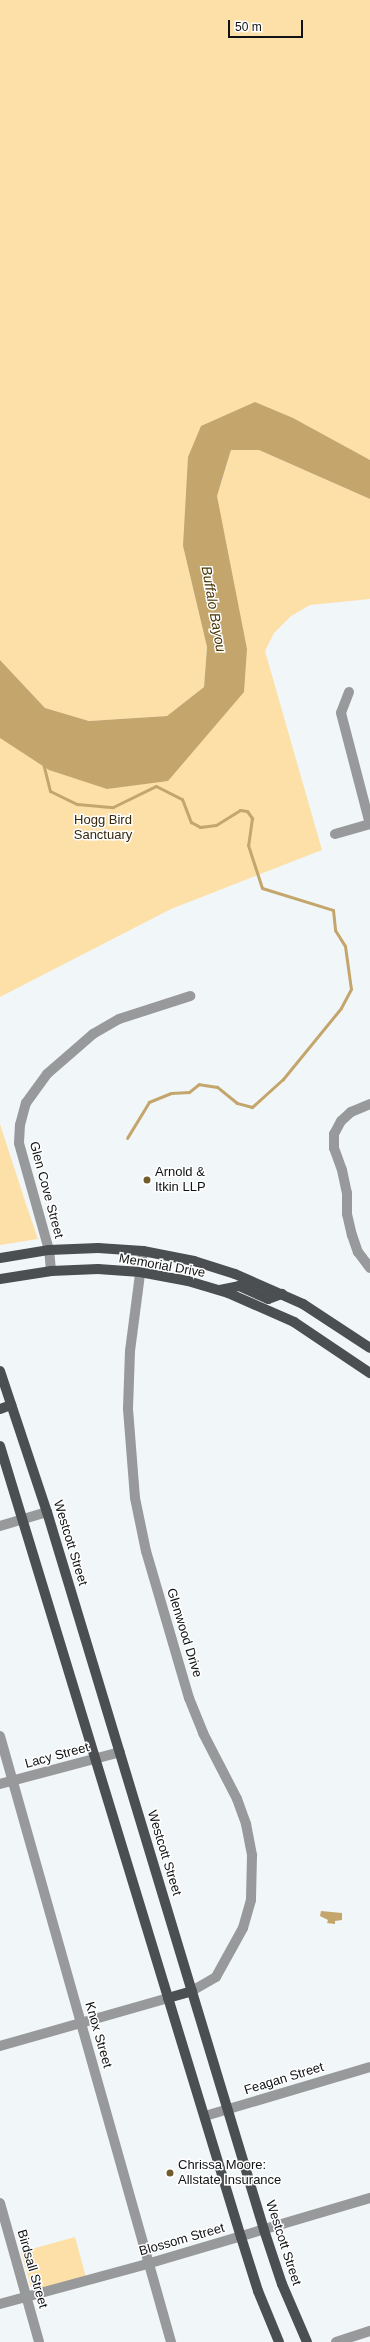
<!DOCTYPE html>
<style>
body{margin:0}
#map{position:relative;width:370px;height:2342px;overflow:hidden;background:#f1f6f8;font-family:Helvetica,sans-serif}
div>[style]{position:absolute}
.green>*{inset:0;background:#fde0a8}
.water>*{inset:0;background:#c4a66c}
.stream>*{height:3px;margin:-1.5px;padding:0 1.5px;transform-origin:1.5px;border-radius:1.5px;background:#c4a66c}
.minor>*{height:10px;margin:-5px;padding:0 5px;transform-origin:5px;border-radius:5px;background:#97999a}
.major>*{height:10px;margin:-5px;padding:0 5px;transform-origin:5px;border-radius:5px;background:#4c4f51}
.dots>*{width:11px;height:11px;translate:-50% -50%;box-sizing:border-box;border:2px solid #fff;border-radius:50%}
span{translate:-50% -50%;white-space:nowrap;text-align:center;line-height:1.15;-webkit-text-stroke:3px #fff;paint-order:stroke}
.park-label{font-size:13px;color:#35280d}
.poi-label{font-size:13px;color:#101213}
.left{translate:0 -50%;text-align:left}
.street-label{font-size:13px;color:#101213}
.water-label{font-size:14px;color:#483301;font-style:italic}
.scale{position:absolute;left:228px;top:20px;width:75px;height:18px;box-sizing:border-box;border:2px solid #101213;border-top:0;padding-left:5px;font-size:12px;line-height:14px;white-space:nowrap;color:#101213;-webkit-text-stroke:3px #fff;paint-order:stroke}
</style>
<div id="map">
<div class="green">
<div style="clip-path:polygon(0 0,370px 0,370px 460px,255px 402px,183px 546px,207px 647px,204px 687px,167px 716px,89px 721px,45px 708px,0 660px)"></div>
<div style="clip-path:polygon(211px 449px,220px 487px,231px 450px,259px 450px,370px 499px,370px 599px,310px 605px,291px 616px,274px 633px,265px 651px,322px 850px,171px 909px,0 997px,0 672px,57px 718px,123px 727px,168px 725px,207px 692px)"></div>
<div style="clip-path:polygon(0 1124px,26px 1204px,38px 1239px,0 1245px)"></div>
<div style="clip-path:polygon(75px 2237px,86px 2277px,35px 2290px,31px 2287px,21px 2252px)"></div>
</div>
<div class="water">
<div style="clip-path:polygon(255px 402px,293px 418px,370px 460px,370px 499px,259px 450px,231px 450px,217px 496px,247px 649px,244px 692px,168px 781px,107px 789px,49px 770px,0 738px,0 660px,45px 708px,89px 721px,167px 716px,204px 687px,207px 647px,183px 546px,188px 457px,201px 426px)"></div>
<div style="clip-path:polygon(321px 1911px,342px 1913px,342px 1920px,335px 1921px,335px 1924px,327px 1923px,328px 1920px,320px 1916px)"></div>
</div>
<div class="stream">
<div style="left:43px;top:763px;width:29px;rotate:76deg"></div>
<div style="left:50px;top:791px;width:30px;rotate:26deg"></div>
<div style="left:77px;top:804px;width:36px;rotate:5deg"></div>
<div style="left:113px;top:807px;width:48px;rotate:-26deg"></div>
<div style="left:156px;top:786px;width:29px;rotate:27deg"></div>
<div style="left:182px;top:799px;width:25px;rotate:69deg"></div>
<div style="left:191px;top:822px;width:10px;rotate:29deg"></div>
<div style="left:200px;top:827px;width:16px;rotate:-7deg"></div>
<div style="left:216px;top:825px;width:28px;rotate:-32deg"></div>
<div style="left:240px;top:810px;width:7px;rotate:8deg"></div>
<div style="left:247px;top:811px;width:9px;rotate:54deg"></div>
<div style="left:252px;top:818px;width:27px;rotate:98deg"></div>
<div style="left:248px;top:845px;width:45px;rotate:72deg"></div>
<div style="left:262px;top:888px;width:74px;rotate:17.2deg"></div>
<div style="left:333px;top:910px;width:20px;rotate:84deg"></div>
<div style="left:335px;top:930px;width:19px;rotate:58deg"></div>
<div style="left:345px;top:946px;width:43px;rotate:82.1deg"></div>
<div style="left:351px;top:989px;width:21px;rotate:118deg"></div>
<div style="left:341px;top:1008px;width:92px;rotate:129.2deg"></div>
<div style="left:283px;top:1079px;width:42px;rotate:137.9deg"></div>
<div style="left:252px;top:1107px;width:16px;rotate:-165deg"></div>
<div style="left:237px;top:1103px;width:26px;rotate:-141deg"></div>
<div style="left:217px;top:1087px;width:18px;rotate:-171deg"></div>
<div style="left:199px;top:1084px;width:13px;rotate:141deg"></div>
<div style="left:189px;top:1092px;width:18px;rotate:177deg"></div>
<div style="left:171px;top:1093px;width:24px;rotate:158deg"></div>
<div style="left:149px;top:1102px;width:42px;rotate:121.4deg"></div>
</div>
<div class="minor">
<div style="left:349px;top:692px;width:22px;rotate:111deg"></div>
<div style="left:341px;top:713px;width:115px;rotate:75.4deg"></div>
<div style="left:335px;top:834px;width:36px;rotate:-16deg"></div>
<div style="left:370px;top:1104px;width:21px;rotate:157deg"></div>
<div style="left:351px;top:1112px;width:13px;rotate:138deg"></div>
<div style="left:341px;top:1121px;width:15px;rotate:118deg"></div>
<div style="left:334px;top:1134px;width:14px;rotate:90deg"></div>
<div style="left:334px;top:1148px;width:23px;rotate:70deg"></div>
<div style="left:342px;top:1170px;width:24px;rotate:78deg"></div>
<div style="left:347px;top:1193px;width:21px;rotate:90deg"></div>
<div style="left:347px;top:1214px;width:22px;rotate:77deg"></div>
<div style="left:352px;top:1235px;width:18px;rotate:71deg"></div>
<div style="left:358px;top:1252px;width:20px;rotate:53deg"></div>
<div style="left:143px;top:1251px;width:101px;rotate:97.4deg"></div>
<div style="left:130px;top:1351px;width:58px;rotate:92deg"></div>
<div style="left:128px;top:1409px;width:89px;rotate:85.5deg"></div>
<div style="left:135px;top:1498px;width:54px;rotate:78.3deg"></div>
<div style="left:146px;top:1551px;width:153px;rotate:73.7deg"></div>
<div style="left:189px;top:1698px;width:38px;rotate:68deg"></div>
<div style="left:203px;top:1733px;width:74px;rotate:62.7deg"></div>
<div style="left:237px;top:1799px;width:27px;rotate:70deg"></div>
<div style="left:246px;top:1824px;width:32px;rotate:79deg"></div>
<div style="left:252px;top:1855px;width:45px;rotate:91.3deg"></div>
<div style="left:251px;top:1900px;width:29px;rotate:106deg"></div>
<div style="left:243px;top:1928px;width:56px;rotate:118.9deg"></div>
<div style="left:216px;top:1977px;width:28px;rotate:150deg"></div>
<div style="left:51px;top:1271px;width:21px;rotate:-95deg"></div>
<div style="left:49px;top:1250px;width:111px;rotate:-105.7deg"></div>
<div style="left:19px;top:1143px;width:18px;rotate:-87deg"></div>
<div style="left:20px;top:1125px;width:23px;rotate:-75deg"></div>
<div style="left:26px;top:1103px;width:36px;rotate:-54deg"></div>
<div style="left:47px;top:1074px;width:61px;rotate:-41deg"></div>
<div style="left:93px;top:1034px;width:30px;rotate:-30deg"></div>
<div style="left:119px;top:1019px;width:75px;rotate:-17.9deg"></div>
<div style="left:0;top:1526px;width:49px;rotate:-16.6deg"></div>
<div style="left:0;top:1736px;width:630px;rotate:74.24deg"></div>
<div style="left:0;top:1784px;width:124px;rotate:-14.9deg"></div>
<div style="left:0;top:2046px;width:175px;rotate:-15.9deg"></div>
<div style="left:205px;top:2116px;width:172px;rotate:-16.5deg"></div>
<div style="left:0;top:2203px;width:144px;rotate:74.3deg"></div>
<div style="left:0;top:2304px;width:152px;rotate:-15.2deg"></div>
<div style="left:147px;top:2264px;width:233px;rotate:-16.5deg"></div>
<div style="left:336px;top:2342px;width:36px;rotate:-18deg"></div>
</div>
<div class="major">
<div style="left:0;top:1258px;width:50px;rotate:-9.3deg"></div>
<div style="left:49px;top:1250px;width:49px;rotate:-2.3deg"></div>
<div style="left:98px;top:1248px;width:45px;rotate:3.8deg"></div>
<div style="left:143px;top:1251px;width:52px;rotate:11.1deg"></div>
<div style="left:194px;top:1261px;width:43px;rotate:17.6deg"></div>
<div style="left:235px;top:1274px;width:74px;rotate:23.8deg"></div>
<div style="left:303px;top:1304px;width:80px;rotate:33.3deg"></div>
<div style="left:0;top:1279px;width:52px;rotate:-8.9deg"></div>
<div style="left:51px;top:1271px;width:47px;rotate:-2.4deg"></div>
<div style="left:98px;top:1269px;width:42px;rotate:4.1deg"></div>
<div style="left:140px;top:1272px;width:49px;rotate:10.6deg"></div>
<div style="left:188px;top:1281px;width:42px;rotate:16.7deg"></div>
<div style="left:228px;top:1293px;width:72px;rotate:23.7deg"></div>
<div style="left:294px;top:1322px;width:92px;rotate:33.9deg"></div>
<div style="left:220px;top:1290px;width:19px;rotate:-12deg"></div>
<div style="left:239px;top:1286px;width:32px;rotate:24deg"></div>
<div style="left:268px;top:1299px;width:15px;rotate:-20deg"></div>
<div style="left:0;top:1371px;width:149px;rotate:71.6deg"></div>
<div style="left:47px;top:1512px;width:750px;rotate:73.18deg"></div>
<div style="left:264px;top:2230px;width:57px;rotate:71.6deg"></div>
<div style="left:282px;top:2284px;width:63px;rotate:66.7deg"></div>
<div style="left:0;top:1409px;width:12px;rotate:-20deg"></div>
<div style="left:0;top:1446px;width:827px;rotate:73.06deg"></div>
<div style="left:241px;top:2237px;width:57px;rotate:72.5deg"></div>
<div style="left:258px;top:2291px;width:55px;rotate:67.6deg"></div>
<div style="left:168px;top:1998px;width:25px;rotate:-16deg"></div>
</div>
<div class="dots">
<div style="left:147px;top:1180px;background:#735c2c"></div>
<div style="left:170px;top:2173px;background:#735c2c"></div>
</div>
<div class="park-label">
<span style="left:103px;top:828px">Hogg Bird<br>Sanctuary</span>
</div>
<div class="poi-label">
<span class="left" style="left:155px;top:1180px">Arnold &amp;<br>Itkin LLP</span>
<span class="left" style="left:178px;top:2173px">Chrissa Moore:<br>Allstate Insurance</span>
</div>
<div class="street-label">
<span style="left:46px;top:1190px;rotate:75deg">Glen Cove Street</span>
<span style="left:162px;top:1266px;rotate:10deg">Memorial Drive</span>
<span style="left:70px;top:1543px;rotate:73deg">Westcott Street</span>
<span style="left:184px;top:1633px;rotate:73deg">Glenwood Drive</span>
<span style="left:57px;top:1756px;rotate:-15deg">Lacy Street</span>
<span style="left:164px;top:1853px;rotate:73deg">Westcott Street</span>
<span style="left:98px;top:2035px;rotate:74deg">Knox Street</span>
<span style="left:284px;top:2079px;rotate:-17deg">Feagan Street</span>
<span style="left:182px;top:2240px;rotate:-16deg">Blossom Street</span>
<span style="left:283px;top:2243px;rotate:72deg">Westcott Street</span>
<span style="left:32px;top:2269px;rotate:74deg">Birdsall Street</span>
</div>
<div class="water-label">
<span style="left:214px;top:609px;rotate:80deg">Buffalo Bayou</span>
</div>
<div class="scale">50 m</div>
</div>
